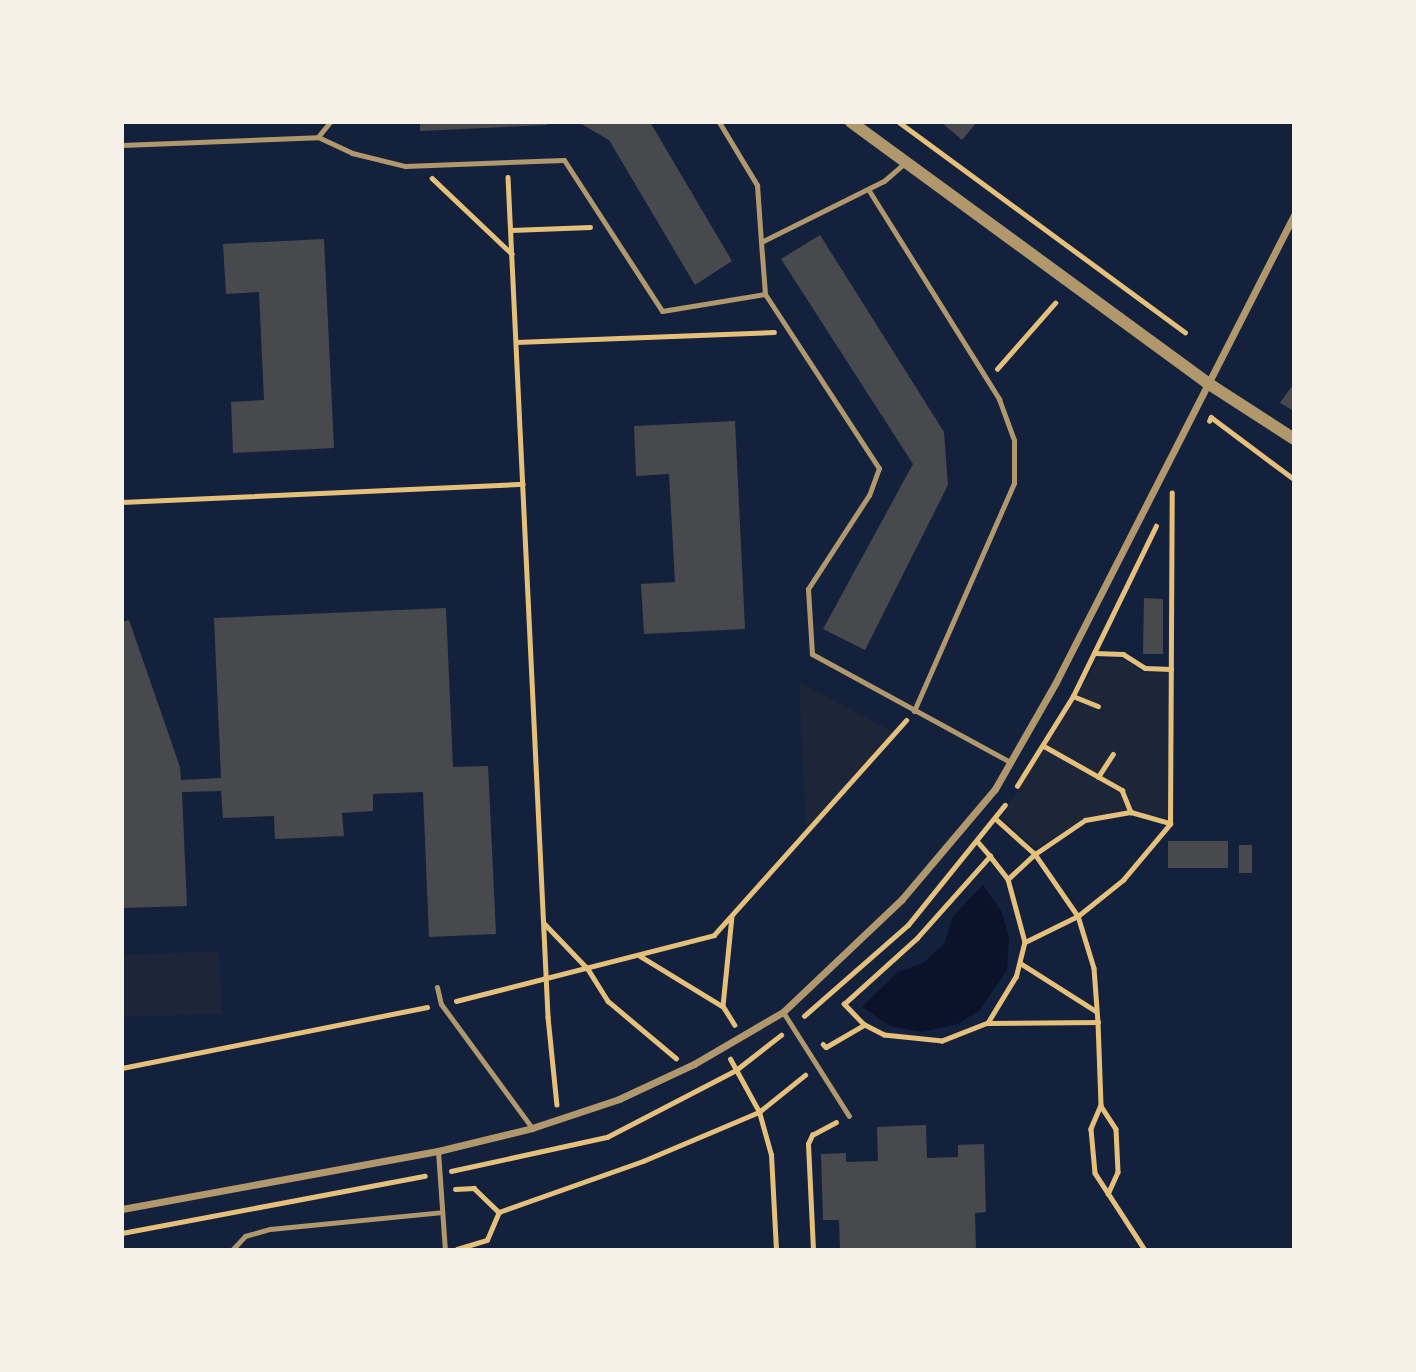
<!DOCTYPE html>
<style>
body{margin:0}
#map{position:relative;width:1416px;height:1372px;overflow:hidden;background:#14213d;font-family:"PT Serif",serif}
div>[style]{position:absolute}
.green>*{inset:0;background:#1d2539}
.water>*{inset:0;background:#0b132b}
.building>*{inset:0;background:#48494c}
.path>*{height:4.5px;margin:-2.25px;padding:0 2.25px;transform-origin:2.25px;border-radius:2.25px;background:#e5c07b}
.service>*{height:5px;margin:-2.5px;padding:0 2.5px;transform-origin:2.5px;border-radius:2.5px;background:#b1986c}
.minor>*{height:7px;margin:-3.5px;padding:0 3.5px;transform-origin:3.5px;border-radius:3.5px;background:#b1986c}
.tertiary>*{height:12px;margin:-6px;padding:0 6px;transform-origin:6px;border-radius:6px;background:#b1986c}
span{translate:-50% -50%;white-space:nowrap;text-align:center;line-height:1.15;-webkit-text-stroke:5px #f6f1e7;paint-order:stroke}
.frame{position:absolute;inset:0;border:124px solid #f6f1e7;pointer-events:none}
</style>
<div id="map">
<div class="green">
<div style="clip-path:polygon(1099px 659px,1125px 660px,1144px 673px,1168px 673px,1168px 820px,1133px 809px,1083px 819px,1036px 849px,1001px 818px)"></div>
<div style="clip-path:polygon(799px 682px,893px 732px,806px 828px)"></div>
<div style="clip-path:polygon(219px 951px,222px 1014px,123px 1017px,123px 955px)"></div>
</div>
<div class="water">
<div style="clip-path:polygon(983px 885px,1002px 912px,1009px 938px,1007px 970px,979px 1011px,958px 1024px,922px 1032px,890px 1026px,862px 1007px,898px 972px,923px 963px,944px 944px,953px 916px)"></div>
</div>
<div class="building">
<div style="clip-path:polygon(420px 122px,547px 122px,547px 125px,420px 131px)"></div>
<div style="clip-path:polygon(578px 122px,650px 122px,732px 261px,695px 285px,609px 140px)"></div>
<div style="clip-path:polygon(941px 122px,977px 122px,962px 140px)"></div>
<div style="clip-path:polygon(820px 235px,944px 432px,948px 485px,865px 650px,823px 629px,913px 464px,781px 259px)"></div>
<div style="clip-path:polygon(324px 239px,334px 448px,233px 453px,231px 402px,264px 400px,259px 292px,226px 294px,223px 244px)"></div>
<div style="clip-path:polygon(1294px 383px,1294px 411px,1280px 403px)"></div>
<div style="clip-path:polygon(735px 421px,745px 629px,644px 634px,641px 584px,675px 582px,669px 474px,636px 476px,634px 426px)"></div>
<div style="clip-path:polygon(1144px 598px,1163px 599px,1163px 654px,1143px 654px)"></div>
<div style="clip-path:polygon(446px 608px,453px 767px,488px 766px,496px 934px,429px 937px,423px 792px,373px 794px,373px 811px,342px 813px,344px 836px,275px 839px,274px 816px,223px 818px,221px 791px,182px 792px,187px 906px,122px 908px,122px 622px,129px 620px,180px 767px,181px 780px,221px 778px,214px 618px)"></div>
<div style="clip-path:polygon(1168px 841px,1228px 841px,1228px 868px,1168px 868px)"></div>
<div style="clip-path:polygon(1239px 845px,1252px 845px,1252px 873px,1239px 873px)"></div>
<div style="clip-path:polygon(926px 1125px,927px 1158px,958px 1157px,958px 1145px,984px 1144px,986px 1212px,975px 1213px,976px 1250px,840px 1250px,839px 1220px,823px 1220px,821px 1154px,846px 1153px,846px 1162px,878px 1161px,877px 1127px)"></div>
</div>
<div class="path">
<div style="left:899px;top:122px;width:355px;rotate:36.3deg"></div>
<div style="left:508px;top:177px;width:841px;rotate:87.27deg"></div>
<div style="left:548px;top:1017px;width:88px;rotate:84.2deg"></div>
<div style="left:432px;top:178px;width:110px;rotate:43.5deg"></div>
<div style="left:511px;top:230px;width:79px;rotate:-2.2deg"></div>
<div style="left:516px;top:342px;width:258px;rotate:-2.2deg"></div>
<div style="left:997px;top:369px;width:88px;rotate:-48.7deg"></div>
<div style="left:1209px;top:421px;width:4px;rotate:-63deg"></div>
<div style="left:1211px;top:417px;width:104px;rotate:36.8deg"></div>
<div style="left:122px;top:502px;width:401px;rotate:-2.6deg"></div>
<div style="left:1094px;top:653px;width:29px;rotate:2deg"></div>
<div style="left:1123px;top:654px;width:26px;rotate:32deg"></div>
<div style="left:1145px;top:668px;width:26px;rotate:2deg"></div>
<div style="left:1073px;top:696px;width:27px;rotate:22deg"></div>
<div style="left:1044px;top:746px;width:90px;rotate:29.4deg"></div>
<div style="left:1122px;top:790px;width:24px;rotate:68deg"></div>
<div style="left:1098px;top:777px;width:27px;rotate:-57deg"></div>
<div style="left:1017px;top:786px;width:106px;rotate:-58.1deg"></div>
<div style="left:1073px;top:696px;width:189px;rotate:-64deg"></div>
<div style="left:996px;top:819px;width:52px;rotate:41.9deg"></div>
<div style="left:1035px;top:854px;width:75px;rotate:55.3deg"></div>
<div style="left:1078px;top:916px;width:54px;rotate:72.9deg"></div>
<div style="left:1094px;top:968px;width:54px;rotate:85.8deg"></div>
<div style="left:1098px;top:1022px;width:83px;rotate:87.9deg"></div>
<div style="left:1101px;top:1105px;width:26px;rotate:113deg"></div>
<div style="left:1091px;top:1129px;width:44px;rotate:84.8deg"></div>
<div style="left:1095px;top:1173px;width:92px;rotate:57deg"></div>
<div style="left:978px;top:842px;width:18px;rotate:49deg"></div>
<div style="left:990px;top:856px;width:29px;rotate:52deg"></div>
<div style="left:1008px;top:879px;width:65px;rotate:74.9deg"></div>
<div style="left:1025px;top:942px;width:36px;rotate:104deg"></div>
<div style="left:1016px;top:977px;width:54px;rotate:121.3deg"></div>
<div style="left:988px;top:1023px;width:49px;rotate:158.6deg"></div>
<div style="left:942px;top:1041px;width:58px;rotate:-174.1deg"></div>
<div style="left:884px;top:1035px;width:22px;rotate:-153deg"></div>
<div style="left:864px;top:1025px;width:29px;rotate:-134deg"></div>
<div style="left:844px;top:1004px;width:98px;rotate:-42.1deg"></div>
<div style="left:917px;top:938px;width:110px;rotate:-48.3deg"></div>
<div style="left:1008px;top:879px;width:37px;rotate:-43deg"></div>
<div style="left:1035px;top:854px;width:60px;rotate:-34.2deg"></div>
<div style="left:1085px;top:820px;width:47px;rotate:-9.9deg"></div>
<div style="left:1131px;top:812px;width:41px;rotate:15.8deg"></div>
<div style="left:732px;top:916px;width:90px;rotate:95.7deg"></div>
<div style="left:723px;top:1006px;width:22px;rotate:58deg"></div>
<div style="left:544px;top:923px;width:64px;rotate:46.3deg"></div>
<div style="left:588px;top:969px;width:38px;rotate:58deg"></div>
<div style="left:608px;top:1001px;width:89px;rotate:40deg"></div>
<div style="left:1025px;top:942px;width:59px;rotate:-26.1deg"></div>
<div style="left:1078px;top:916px;width:58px;rotate:-38.7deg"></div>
<div style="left:1123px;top:880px;width:73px;rotate:-50deg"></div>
<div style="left:1170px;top:824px;width:331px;rotate:-89.7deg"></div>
<div style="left:640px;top:956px;width:96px;rotate:31.4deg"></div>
<div style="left:1020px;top:963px;width:90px;rotate:32.3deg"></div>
<div style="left:456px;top:1001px;width:266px;rotate:-14.3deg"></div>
<div style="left:714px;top:935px;width:288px;rotate:-48.2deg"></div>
<div style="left:804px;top:1016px;width:138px;rotate:-41.2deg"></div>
<div style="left:908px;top:925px;width:154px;rotate:-51.1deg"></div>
<div style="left:988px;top:1023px;width:110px;rotate:-0.5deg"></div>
<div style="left:823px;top:1044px;width:4px;rotate:45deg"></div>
<div style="left:826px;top:1047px;width:44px;rotate:-30.1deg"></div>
<div style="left:122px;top:1068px;width:311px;rotate:-11.3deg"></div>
<div style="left:1101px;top:1106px;width:27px;rotate:57deg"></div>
<div style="left:1116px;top:1129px;width:43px;rotate:87.3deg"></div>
<div style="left:1118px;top:1172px;width:24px;rotate:114deg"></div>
<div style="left:451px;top:1171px;width:160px;rotate:-12.3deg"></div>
<div style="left:607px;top:1137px;width:145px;rotate:-27.4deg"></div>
<div style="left:736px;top:1070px;width:57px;rotate:-37.9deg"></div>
<div style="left:455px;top:1189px;width:19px;rotate:-3deg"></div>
<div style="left:474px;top:1188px;width:35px;rotate:44deg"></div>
<div style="left:499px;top:1212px;width:153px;rotate:-19.5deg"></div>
<div style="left:643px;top:1161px;width:126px;rotate:-22.9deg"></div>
<div style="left:759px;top:1112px;width:60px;rotate:-118.7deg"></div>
<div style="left:122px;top:1233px;width:308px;rotate:-10.7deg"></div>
<div style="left:457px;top:1249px;width:31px;rotate:-17deg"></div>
<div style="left:487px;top:1240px;width:30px;rotate:-67deg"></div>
<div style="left:776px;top:1250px;width:95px;rotate:-93deg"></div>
<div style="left:771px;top:1155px;width:45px;rotate:-105.6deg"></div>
<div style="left:759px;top:1112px;width:59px;rotate:-38.8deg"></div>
<div style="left:813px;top:1250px;width:106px;rotate:-92.7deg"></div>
<div style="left:808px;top:1144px;width:10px;rotate:-66deg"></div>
<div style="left:812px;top:1135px;width:27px;rotate:-28deg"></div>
</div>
<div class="service">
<div style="left:330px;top:122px;width:19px;rotate:129deg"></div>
<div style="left:318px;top:137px;width:38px;rotate:25deg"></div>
<div style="left:352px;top:153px;width:55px;rotate:13.8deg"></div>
<div style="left:405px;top:166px;width:159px;rotate:-2.2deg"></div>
<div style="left:564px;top:160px;width:180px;rotate:57deg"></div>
<div style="left:662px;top:311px;width:104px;rotate:-9.4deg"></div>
<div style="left:765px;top:294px;width:52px;rotate:-94.4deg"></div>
<div style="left:761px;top:242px;width:137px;rotate:-26.4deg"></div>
<div style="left:884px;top:181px;width:28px;rotate:-41deg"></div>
<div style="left:719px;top:122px;width:74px;rotate:58.9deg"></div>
<div style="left:757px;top:185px;width:57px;rotate:86deg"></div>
<div style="left:122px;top:145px;width:196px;rotate:-2.3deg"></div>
<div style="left:868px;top:189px;width:248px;rotate:58deg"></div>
<div style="left:999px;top:399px;width:44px;rotate:69.9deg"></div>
<div style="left:1014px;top:440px;width:43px;rotate:90deg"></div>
<div style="left:1014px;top:483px;width:249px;rotate:113.7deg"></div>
<div style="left:765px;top:294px;width:208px;rotate:56.8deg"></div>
<div style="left:879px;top:468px;width:29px;rotate:110deg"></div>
<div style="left:869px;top:495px;width:112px;rotate:123deg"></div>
<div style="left:808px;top:589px;width:65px;rotate:86.5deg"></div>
<div style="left:812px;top:654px;width:226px;rotate:28.6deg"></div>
<div style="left:437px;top:987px;width:17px;rotate:77deg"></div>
<div style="left:441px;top:1004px;width:154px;rotate:53.7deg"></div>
<div style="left:783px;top:1012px;width:123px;rotate:57.6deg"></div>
<div style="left:438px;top:1151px;width:99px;rotate:86deg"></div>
<div style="left:232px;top:1250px;width:19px;rotate:-47deg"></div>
<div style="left:245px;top:1236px;width:26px;rotate:-16deg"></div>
<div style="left:270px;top:1229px;width:173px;rotate:-5.6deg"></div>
</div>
<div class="minor">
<div style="left:122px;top:1209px;width:321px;rotate:-10.4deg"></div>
<div style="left:438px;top:1151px;width:97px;rotate:-13.7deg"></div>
<div style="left:532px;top:1128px;width:92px;rotate:-18.4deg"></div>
<div style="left:619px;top:1099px;width:83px;rotate:-25deg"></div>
<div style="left:694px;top:1064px;width:103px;rotate:-30.3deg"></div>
<div style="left:783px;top:1012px;width:164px;rotate:-43.5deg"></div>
<div style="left:902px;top:899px;width:144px;rotate:-49.8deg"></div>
<div style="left:995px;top:789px;width:123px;rotate:-60.3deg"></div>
<div style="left:1056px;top:682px;width:524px;rotate:-62.99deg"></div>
</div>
<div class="tertiary">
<div style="left:851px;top:122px;width:440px;rotate:36.2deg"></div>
<div style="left:1206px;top:382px;width:105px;rotate:32.9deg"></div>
</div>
<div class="frame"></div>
</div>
